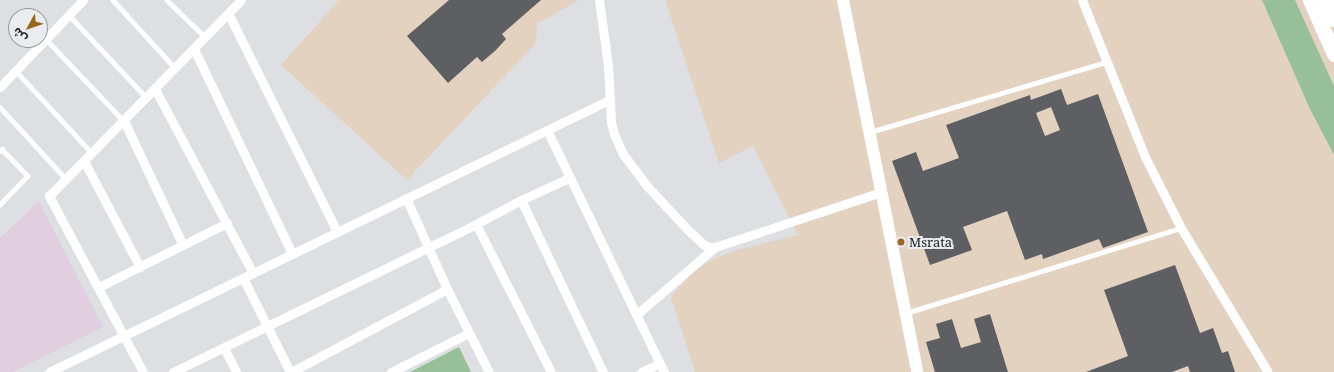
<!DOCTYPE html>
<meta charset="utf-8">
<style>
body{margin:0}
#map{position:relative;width:1334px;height:372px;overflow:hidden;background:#dedfe3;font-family:"Noto Serif","Noto Sans Arabic",serif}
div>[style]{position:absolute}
.industrial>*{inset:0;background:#e4d2c1}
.education>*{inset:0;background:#e1cfe0}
.green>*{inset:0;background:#97bf99}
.building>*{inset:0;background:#5e5f63}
.service>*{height:4.5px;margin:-2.25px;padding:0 2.25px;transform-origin:2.25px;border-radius:2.25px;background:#fff}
.minor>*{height:9px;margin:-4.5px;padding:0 4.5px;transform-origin:4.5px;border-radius:4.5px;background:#fff}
.tertiary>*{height:12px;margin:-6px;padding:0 6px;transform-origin:6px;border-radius:6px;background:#fff}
.trunk>*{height:15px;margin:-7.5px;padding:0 7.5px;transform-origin:7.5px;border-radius:7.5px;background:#fff}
.dots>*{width:11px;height:11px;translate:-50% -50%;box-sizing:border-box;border:2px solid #ebecf0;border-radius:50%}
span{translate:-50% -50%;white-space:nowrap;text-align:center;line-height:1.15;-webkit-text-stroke:4px #ebecf0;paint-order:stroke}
.poi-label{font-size:13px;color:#19191b}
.left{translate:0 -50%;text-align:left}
.north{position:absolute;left:8px;top:8px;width:40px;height:40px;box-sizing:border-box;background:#ebecf0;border:1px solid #97989b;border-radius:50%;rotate:230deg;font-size:11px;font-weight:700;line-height:16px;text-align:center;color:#19191b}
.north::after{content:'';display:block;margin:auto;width:14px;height:18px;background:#9a681b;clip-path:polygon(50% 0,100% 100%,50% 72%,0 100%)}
</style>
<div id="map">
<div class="industrial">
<div style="clip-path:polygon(339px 0,579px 0,537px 24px,536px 43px,407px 180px,281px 65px)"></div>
<div style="clip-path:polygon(665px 0,1334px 0,1334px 372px,695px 372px,671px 297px,695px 270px,716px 258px,737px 250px,798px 235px,753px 146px,719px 163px)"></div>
</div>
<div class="education">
<div style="clip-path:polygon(39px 201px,103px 327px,13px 372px,0 372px,0 238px)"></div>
</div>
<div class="green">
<div style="clip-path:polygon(1262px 0,1295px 0,1334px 86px,1334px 155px,1310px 109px)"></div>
<div style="clip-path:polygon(459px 347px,471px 372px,410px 372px)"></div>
</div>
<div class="building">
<div style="clip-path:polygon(449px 0,541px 0,502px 34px,506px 39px,496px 50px,482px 62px,477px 57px,448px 83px,407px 36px)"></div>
<div style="clip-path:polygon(evenodd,1061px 89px,1067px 105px,1098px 94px,1148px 232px,1103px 248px,1099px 239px,1043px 259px,1042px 254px,1025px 260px,1007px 211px,963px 227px,972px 250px,930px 265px,892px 161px,916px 152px,923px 171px,959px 158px,946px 125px,1030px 95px,1031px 100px,1061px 89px,1051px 107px,1060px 130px,1045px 136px,1036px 113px,1051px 107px)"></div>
<div style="clip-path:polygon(1175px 265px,1200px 333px,1213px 328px,1222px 353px,1228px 351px,1235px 372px,1190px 372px,1188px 366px,1172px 372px,1086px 372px,1128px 356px,1104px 290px)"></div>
<div style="clip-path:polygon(990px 314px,1008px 372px,935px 372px,926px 342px,940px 338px,936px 324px,952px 319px,961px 348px,981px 342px,974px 319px)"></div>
</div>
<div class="service">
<div style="left:113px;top:0;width:92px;rotate:47.6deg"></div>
<div style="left:167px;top:0;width:53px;rotate:44.2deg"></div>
<div style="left:69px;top:15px;width:112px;rotate:46.8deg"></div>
<div style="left:46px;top:39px;width:112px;rotate:46.5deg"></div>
<div style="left:16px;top:71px;width:112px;rotate:47.2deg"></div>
<div style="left:0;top:107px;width:98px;rotate:47.5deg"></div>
<div style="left:870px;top:132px;width:247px;rotate:-16.5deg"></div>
<div style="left:0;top:151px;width:3px;rotate:-45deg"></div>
<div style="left:2px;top:149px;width:37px;rotate:46deg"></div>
<div style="left:28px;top:176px;width:40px;rotate:134deg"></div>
<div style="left:906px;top:313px;width:288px;rotate:-17.2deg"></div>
</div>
<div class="minor">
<div style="left:599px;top:0;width:66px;rotate:82.1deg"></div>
<div style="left:608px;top:65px;width:58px;rotate:87deg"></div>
<div style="left:611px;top:123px;width:11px;rotate:75deg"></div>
<div style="left:614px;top:134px;width:22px;rotate:66deg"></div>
<div style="left:623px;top:154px;width:40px;rotate:53deg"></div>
<div style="left:647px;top:186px;width:60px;rotate:47deg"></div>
<div style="left:688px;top:230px;width:21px;rotate:43deg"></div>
<div style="left:703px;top:244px;width:7px;rotate:27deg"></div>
<div style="left:709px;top:247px;width:6px"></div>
<div style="left:715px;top:247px;width:175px;rotate:-18.3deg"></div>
<div style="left:1082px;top:0;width:169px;rotate:68.1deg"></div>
<div style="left:1145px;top:157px;width:80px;rotate:63.1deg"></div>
<div style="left:1181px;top:228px;width:168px;rotate:58.9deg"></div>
<div style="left:228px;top:13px;width:245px;rotate:63.5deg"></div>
<div style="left:194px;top:49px;width:227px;rotate:64.4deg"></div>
<div style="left:0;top:87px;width:120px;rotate:-46.3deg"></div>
<div style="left:155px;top:89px;width:208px;rotate:62deg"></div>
<div style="left:124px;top:121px;width:137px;rotate:64.6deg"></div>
<div style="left:547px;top:130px;width:269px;rotate:64.2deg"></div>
<div style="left:84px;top:161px;width:120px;rotate:62.2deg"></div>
<div style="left:406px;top:198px;width:100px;rotate:65.7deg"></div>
<div style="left:447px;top:289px;width:93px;rotate:63.2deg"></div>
<div style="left:521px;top:200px;width:191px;rotate:64.5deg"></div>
<div style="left:476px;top:224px;width:166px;rotate:63.1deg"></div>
<div style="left:243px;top:278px;width:105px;rotate:63.4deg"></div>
<div style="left:99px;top:287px;width:143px;rotate:-26.6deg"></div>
<div style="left:636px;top:315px;width:104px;rotate:-40.7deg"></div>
<div style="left:224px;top:348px;width:27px;rotate:63deg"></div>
<div style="left:49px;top:372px;width:623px;rotate:-25.91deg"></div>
<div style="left:143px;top:372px;width:200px;rotate:-118.1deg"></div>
<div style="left:49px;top:196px;width:274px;rotate:-45.6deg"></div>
<div style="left:173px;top:372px;width:337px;rotate:-26deg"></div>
<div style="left:476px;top:224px;width:51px;rotate:-28.1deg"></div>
<div style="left:521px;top:200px;width:53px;rotate:-24.6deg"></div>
<div style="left:291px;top:372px;width:177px;rotate:-28deg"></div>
<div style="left:391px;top:372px;width:87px;rotate:-26.6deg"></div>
<div style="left:641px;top:372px;width:21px;rotate:-25deg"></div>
</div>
<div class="tertiary">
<div style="left:843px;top:0;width:379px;rotate:78.7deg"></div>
</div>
<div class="trunk">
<div style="left:1310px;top:0;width:59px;rotate:66deg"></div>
<div style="left:1326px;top:0;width:21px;rotate:67deg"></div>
</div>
<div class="dots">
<div style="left:901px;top:242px;background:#9a681b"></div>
</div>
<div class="poi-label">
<span class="left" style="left:909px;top:242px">Msrata</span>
</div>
<div class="north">ش</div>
</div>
